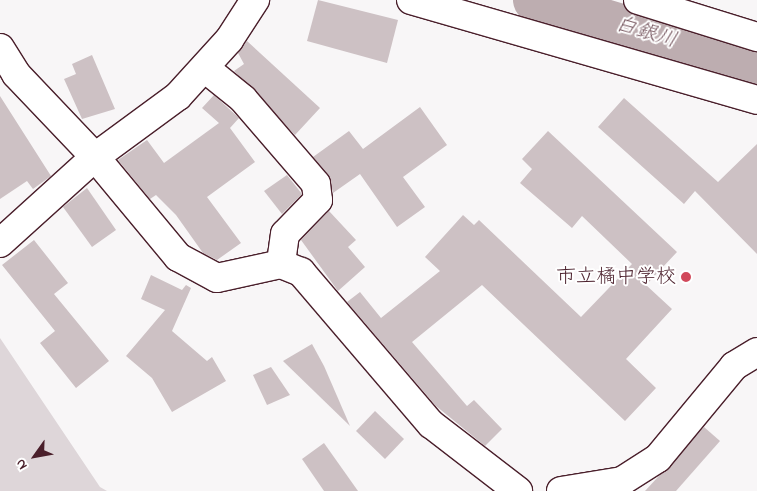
<!DOCTYPE html>
<meta charset="utf-8">
<style>
body{margin:0}
#map{position:relative;width:757px;height:491px;overflow:hidden;background:#f8f6f7;font-family:"Indie Flower","Klee One",sans-serif}
div>[style]{position:absolute}
.green>*{inset:0;background:#ded6d9}
.river>*{height:44px;margin:-22px;padding:0 22px;transform-origin:22px;border-radius:22px;background:#bdadb0}
.building>*{inset:0;background:#cdc1c4}
.roads{filter:drop-shadow(1px 0 #4a1f2b) drop-shadow(-1px 0 #4a1f2b) drop-shadow(0 1px #4a1f2b) drop-shadow(0 -1px #4a1f2b)}
.minor>*{height:28px;margin:-14px;padding:0 14px;transform-origin:14px;border-radius:14px;background:#fff}
.dots>*{width:14px;height:14px;translate:-50% -50%;box-sizing:border-box;border:2px solid #fff;border-radius:50%}
span{translate:-50% -50%;white-space:nowrap;text-align:center;line-height:1.15;-webkit-text-stroke:4px #fff;paint-order:stroke}
.poi-label{font-size:20px;color:#4a1f2b}
.right{translate:-100% -50%;text-align:right}
.water-label{font-size:21px;color:#72515a;font-style:italic}
.north{position:absolute;left:10px;top:431px;width:50px;height:50px;-webkit-text-stroke:4px #fff;paint-order:stroke;rotate:238deg;font-size:14px;font-weight:700;line-height:20px;text-align:center;color:#4a1f2b}
.north::after{content:'';display:block;margin:auto;width:18px;height:22px;background:#4a1f2b;clip-path:polygon(50% 0,100% 100%,50% 72%,0 100%)}
</style>
<div id="map">
<div class="green">
<div style="clip-path:polygon(0 338px,100px 487px,107px 491px,0 491px)"></div>
</div>
<div class="river">
<div style="left:535px;top:0;width:232px;rotate:16.8deg"></div>
</div>
<div class="building">
<div style="clip-path:polygon(318px 0,398px 20px,387px 63px,307px 41px)"></div>
<div style="clip-path:polygon(247px 41px,320px 108px,295px 135px,234px 71px,244px 64px,238px 53px)"></div>
<div style="clip-path:polygon(92px 55px,115px 109px,82px 119px,64px 79px,76px 74px,72px 64px)"></div>
<div style="clip-path:polygon(214px 95px,239px 118px,230px 128px,255px 162px,207px 197px,241px 243px,217px 260px,203px 253px,176px 215px,156px 195px,150px 199px,118px 160px,147px 140px,164px 163px,219px 123px,202px 108px)"></div>
<div style="clip-path:polygon(0 96px,51px 176px,33px 189px,27px 181px,0 199px)"></div>
<div style="clip-path:polygon(624px 98px,718px 182px,757px 144px,757px 254px,695px 191px,684px 204px,598px 127px)"></div>
<div style="clip-path:polygon(420px 107px,447px 145px,403px 177px,425px 207px,397px 227px,360px 174px,333px 193px,328px 174px,313px 157px,349px 131px,363px 149px)"></div>
<div style="clip-path:polygon(548px 131px,677px 252px,646px 285px,672px 309px,626px 359px,656px 388px,625px 421px,482px 285px,412px 342px,467px 406px,474px 400px,502px 429px,485px 446px,436px 406px,347px 302px,360px 292px,381px 318px,440px 271px,425px 257px,463px 215px,474px 225px,479px 220px,581px 317px,632px 264px,582px 216px,572px 228px,520px 183px,532px 169px,522px 159px)"></div>
<div style="clip-path:polygon(287px 175px,302px 194px,282px 214px,264px 191px)"></div>
<div style="clip-path:polygon(87px 188px,116px 230px,92px 247px,63px 207px)"></div>
<div style="clip-path:polygon(329px 211px,356px 240px,348px 247px,365px 267px,338px 291px,301px 240px)"></div>
<div style="clip-path:polygon(34px 240px,68px 283px,54px 294px,109px 361px,76px 388px,40px 343px,55px 331px,2px 265px)"></div>
<div style="clip-path:polygon(151px 275px,182px 290px,186px 285px,191px 288px,172px 331px,207px 361px,212px 357px,226px 381px,172px 412px,152px 378px,126px 356px,165px 310px,141px 299px)"></div>
<div style="clip-path:polygon(312px 344px,324px 366px,350px 426px,283px 361px)"></div>
<div style="clip-path:polygon(271px 367px,290px 395px,267px 405px,253px 375px)"></div>
<div style="clip-path:polygon(375px 411px,404px 439px,385px 459px,356px 431px)"></div>
<div style="clip-path:polygon(704px 427px,720px 441px,676px 491px,645px 491px)"></div>
<div style="clip-path:polygon(324px 443px,358px 491px,324px 491px,302px 459px)"></div>
</div>
<div class="roads">
<div class="minor">
<div style="left:411px;top:0;width:360px;rotate:16.1deg"></div>
<div style="left:638px;top:0;width:125px;rotate:17.3deg"></div>
<div style="left:0;top:48px;width:31px;rotate:58deg"></div>
<div style="left:16px;top:74px;width:115px;rotate:46.4deg"></div>
<div style="left:95px;top:157px;width:130px;rotate:50.3deg"></div>
<div style="left:178px;top:257px;width:44px;rotate:28.3deg"></div>
<div style="left:217px;top:278px;width:66px;rotate:-12.3deg"></div>
<div style="left:281px;top:264px;width:22px;rotate:22deg"></div>
<div style="left:301px;top:272px;width:200px;rotate:49.5deg"></div>
<div style="left:431px;top:424px;width:110px;rotate:37.6deg"></div>
<div style="left:206px;top:69px;width:48px;rotate:39deg"></div>
<div style="left:243px;top:99px;width:112px;rotate:49.3deg"></div>
<div style="left:316px;top:184px;width:16px;rotate:83deg"></div>
<div style="left:318px;top:200px;width:47px;rotate:134.1deg"></div>
<div style="left:285px;top:234px;width:30px;rotate:98deg"></div>
<div style="left:0;top:243px;width:128px;rotate:-42.2deg"></div>
<div style="left:95px;top:157px;width:103px;rotate:-36.3deg"></div>
<div style="left:178px;top:96px;width:76px;rotate:-47.7deg"></div>
<div style="left:229px;top:40px;width:48px;rotate:-57deg"></div>
<div style="left:561px;top:491px;width:62px;rotate:-9.3deg"></div>
<div style="left:622px;top:481px;width:43px;rotate:-32.6deg"></div>
<div style="left:658px;top:458px;width:119px;rotate:-50.4deg"></div>
<div style="left:734px;top:366px;width:27px;rotate:-31deg"></div>
</div>
</div>
<div class="dots">
<div style="left:686px;top:277px;background:#d1495b"></div>
</div>
<div class="poi-label">
<span class="right" style="left:676px;top:277px">市立橘中学校</span>
</div>
<div class="water-label">
<span style="left:646px;top:33px;rotate:17deg">白銀川</span>
</div>
<div class="north">N</div>
</div>
